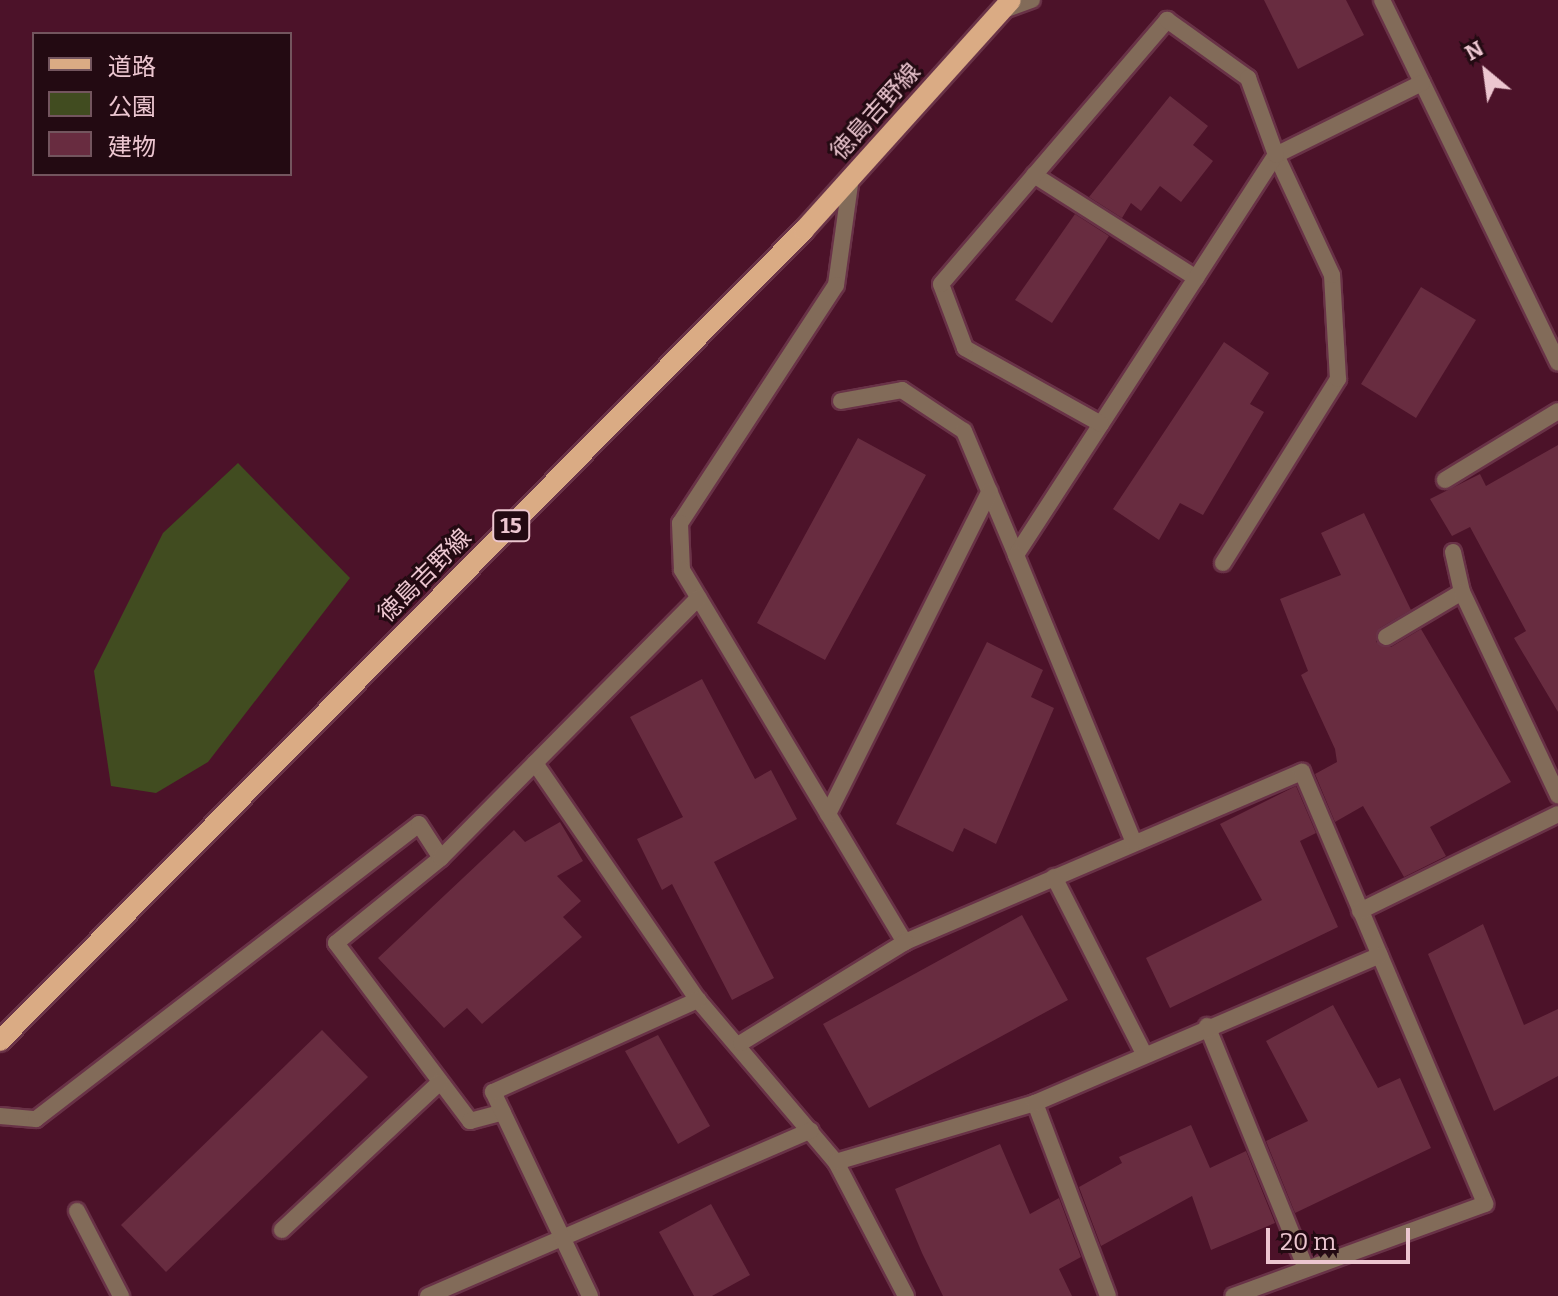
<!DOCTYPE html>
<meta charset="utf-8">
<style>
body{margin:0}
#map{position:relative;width:1558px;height:1296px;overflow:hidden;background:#4c1229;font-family:Bitter,"Noto Sans JP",serif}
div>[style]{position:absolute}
.green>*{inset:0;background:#414c20}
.building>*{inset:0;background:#682c40}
.roads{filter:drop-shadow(2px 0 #693247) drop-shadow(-2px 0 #693247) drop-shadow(0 2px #693247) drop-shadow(0 -2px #693247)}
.lane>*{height:16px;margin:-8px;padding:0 8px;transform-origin:8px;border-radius:8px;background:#826b59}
.street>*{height:16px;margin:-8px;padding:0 8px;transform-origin:8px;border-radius:8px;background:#826b59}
.primary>*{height:20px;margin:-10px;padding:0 10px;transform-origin:10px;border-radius:10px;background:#daab84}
span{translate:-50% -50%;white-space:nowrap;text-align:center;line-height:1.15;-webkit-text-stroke:6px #230a12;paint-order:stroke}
.shield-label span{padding:2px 6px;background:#230a12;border:2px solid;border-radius:6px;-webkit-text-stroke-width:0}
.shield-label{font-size:22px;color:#ecc6d0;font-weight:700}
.street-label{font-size:24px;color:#ecc6d0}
.legend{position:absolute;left:32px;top:32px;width:260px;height:144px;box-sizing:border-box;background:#230a12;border:2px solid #73555e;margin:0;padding:10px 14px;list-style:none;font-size:24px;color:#ecc6d0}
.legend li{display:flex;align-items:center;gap:16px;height:40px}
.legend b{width:40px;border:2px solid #73555e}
.north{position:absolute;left:1446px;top:32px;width:80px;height:80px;-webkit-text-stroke:6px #230a12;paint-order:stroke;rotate:331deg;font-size:22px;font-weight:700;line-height:32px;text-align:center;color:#ecc6d0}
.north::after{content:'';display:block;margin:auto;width:28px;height:36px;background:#ecc6d0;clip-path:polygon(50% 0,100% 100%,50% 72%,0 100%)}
.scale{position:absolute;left:1266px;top:1228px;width:144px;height:36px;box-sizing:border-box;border:4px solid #ecc6d0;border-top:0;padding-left:10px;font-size:24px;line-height:28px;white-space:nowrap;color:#ecc6d0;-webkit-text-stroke:6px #230a12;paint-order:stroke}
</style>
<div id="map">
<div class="green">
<div style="clip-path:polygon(238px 463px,350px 578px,208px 762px,156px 793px,111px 786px,94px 671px,163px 533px)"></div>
</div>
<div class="building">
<div style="clip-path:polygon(1264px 0,1346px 0,1364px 35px,1298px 69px)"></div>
<div style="clip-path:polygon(1170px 96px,1208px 126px,1193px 145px,1213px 161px,1181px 202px,1160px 186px,1141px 211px,1131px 203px,1122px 218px,1089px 197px)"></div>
<div style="clip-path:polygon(1075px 214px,1109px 236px,1052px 323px,1015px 300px)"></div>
<div style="clip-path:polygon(1421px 287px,1476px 320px,1416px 418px,1361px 384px)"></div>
<div style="clip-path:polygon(1224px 342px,1269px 373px,1250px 404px,1264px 412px,1203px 515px,1180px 503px,1159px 540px,1113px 509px)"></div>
<div style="clip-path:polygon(858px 438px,926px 475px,825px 660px,757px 623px)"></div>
<div style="clip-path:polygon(1558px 445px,1558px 712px,1514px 638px,1526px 631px,1470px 527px,1452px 536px,1430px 499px,1480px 474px,1486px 486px)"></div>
<div style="clip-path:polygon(1364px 513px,1411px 610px,1380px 628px,1376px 642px,1391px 647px,1421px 629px,1511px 782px,1430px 827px,1446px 856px,1404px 877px,1363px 806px,1335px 822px,1315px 774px,1337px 762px,1335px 749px,1301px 675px,1308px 671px,1280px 599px,1341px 575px,1321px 533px)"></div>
<div style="clip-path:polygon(987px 642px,1043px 670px,1031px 697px,1054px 708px,996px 844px,964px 828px,953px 852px,896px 824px)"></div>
<div style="clip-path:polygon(702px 679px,755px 779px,771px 770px,797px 819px,714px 862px,774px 978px,732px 1000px,672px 884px,662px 890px,637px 839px,683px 817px,630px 717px)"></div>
<div style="clip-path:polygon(1296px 786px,1316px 833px,1300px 841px,1338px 927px,1170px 1008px,1146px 958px,1262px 900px,1220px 824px)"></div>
<div style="clip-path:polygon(560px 822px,583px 861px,557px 876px,581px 901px,563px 917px,582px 937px,482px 1024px,467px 1008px,444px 1028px,378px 958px,514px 830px,525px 842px)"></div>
<div style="clip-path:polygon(1022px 915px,1068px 1000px,869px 1108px,823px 1024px)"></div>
<div style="clip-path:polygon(1483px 924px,1524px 1025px,1558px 1009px,1558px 1076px,1494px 1111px,1428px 954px)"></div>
<div style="clip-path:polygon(1333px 1005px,1378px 1088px,1400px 1078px,1431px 1148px,1295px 1213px,1266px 1141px,1308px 1121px,1266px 1041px)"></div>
<div style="clip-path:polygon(322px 1030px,368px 1077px,166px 1272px,121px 1225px)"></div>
<div style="clip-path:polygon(658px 1035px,710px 1126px,678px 1144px,625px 1051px)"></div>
<div style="clip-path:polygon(1191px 1125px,1210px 1168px,1246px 1151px,1275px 1223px,1211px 1250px,1192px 1196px,1101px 1246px,1079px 1187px,1122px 1163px,1119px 1157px)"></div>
<div style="clip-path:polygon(1000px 1144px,1030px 1214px,1059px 1198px,1081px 1257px,1059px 1269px,1072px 1296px,943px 1296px,922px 1253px,895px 1189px)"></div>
<div style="clip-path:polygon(711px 1204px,750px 1275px,712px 1296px,694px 1296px,659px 1232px)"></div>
</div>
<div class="roads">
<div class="lane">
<div style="left:1034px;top:175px;width:192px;rotate:32.4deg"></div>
<div style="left:1445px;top:480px;width:132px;rotate:-31.4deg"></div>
<div style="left:1223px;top:563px;width:217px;rotate:-58deg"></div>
<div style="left:1338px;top:379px;width:104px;rotate:-93.3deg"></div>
<div style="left:1332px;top:275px;width:132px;rotate:-115deg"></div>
</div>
<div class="street">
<div style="left:1382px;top:0;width:403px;rotate:64.1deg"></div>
<div style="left:1001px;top:11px;width:33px;rotate:-20deg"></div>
<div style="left:851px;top:177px;width:109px;rotate:97.9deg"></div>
<div style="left:836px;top:285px;width:285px;rotate:123.2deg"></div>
<div style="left:680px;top:523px;width:47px;rotate:87.6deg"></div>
<div style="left:682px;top:570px;width:434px;rotate:59.1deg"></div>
<div style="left:905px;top:942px;width:432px;rotate:-23.2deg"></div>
<div style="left:1302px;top:772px;width:469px;rotate:67deg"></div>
<div style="left:1485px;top:1204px;width:268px;rotate:159.9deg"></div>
<div style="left:841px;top:401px;width:62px;rotate:-10.2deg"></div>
<div style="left:902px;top:390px;width:74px;rotate:33.5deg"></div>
<div style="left:964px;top:431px;width:134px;rotate:67.2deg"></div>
<div style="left:1016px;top:555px;width:477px;rotate:-57deg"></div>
<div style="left:1276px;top:155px;width:163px;rotate:-26.3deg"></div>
<div style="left:1101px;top:424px;width:156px;rotate:-150.8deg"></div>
<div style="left:965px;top:348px;width:68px;rotate:-110.6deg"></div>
<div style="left:941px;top:284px;width:348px;rotate:-49.4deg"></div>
<div style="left:1167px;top:20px;width:100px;rotate:35.6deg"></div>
<div style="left:1248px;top:78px;width:82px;rotate:70deg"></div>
<div style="left:1453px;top:552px;width:41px;rotate:77.3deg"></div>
<div style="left:1016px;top:555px;width:311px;rotate:67.7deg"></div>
<div style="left:1386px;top:637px;width:88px;rotate:-30.6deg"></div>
<div style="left:1462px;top:592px;width:225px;rotate:64.7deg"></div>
<div style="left:535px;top:763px;width:288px;rotate:55.5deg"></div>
<div style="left:698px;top:1000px;width:213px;rotate:49.6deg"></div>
<div style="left:828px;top:814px;width:361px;rotate:-63.4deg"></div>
<div style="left:441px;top:858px;width:135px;rotate:141deg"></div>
<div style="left:336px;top:943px;width:223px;rotate:53deg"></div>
<div style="left:470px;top:1121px;width:34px;rotate:-15deg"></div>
<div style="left:1054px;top:877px;width:199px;rotate:63deg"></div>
<div style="left:1360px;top:911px;width:220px;rotate:-26.1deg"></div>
<div style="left:1207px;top:1026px;width:262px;rotate:67.8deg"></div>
<div style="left:741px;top:1043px;width:193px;rotate:-31.6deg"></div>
<div style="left:1035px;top:1103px;width:206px;rotate:69.3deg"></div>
<div style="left:0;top:1116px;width:36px;rotate:5deg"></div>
<div style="left:36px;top:1119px;width:483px;rotate:-37.6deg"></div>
<div style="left:419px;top:824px;width:40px;rotate:57.1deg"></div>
<div style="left:441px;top:858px;width:366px;rotate:-45.3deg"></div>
<div style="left:77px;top:1211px;width:96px;rotate:62.6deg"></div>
<div style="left:282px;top:1230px;width:216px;rotate:-43.1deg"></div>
<div style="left:428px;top:1296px;width:417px;rotate:-23.4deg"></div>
<div style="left:590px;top:1296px;width:226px;rotate:-115.4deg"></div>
<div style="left:493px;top:1092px;width:225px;rotate:-24.2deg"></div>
<div style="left:906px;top:1296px;width:151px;rotate:-117.6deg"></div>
<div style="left:836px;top:1162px;width:208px;rotate:-16.5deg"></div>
<div style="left:1035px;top:1103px;width:375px;rotate:-23.2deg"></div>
</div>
<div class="primary">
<div style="left:0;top:1041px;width:1142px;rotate:-45.25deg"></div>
<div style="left:804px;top:230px;width:309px;rotate:-48deg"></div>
</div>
</div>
<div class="shield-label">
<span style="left:511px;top:526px">15</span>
</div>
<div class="street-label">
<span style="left:876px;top:112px;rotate:-48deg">徳島吉野線</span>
<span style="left:425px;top:576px;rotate:-45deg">徳島吉野線</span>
</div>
<ul class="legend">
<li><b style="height:10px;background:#daab84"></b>道路</li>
<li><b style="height:22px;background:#414c20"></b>公園</li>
<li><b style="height:22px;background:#682c40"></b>建物</li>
</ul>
<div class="north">N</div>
<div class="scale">20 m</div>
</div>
